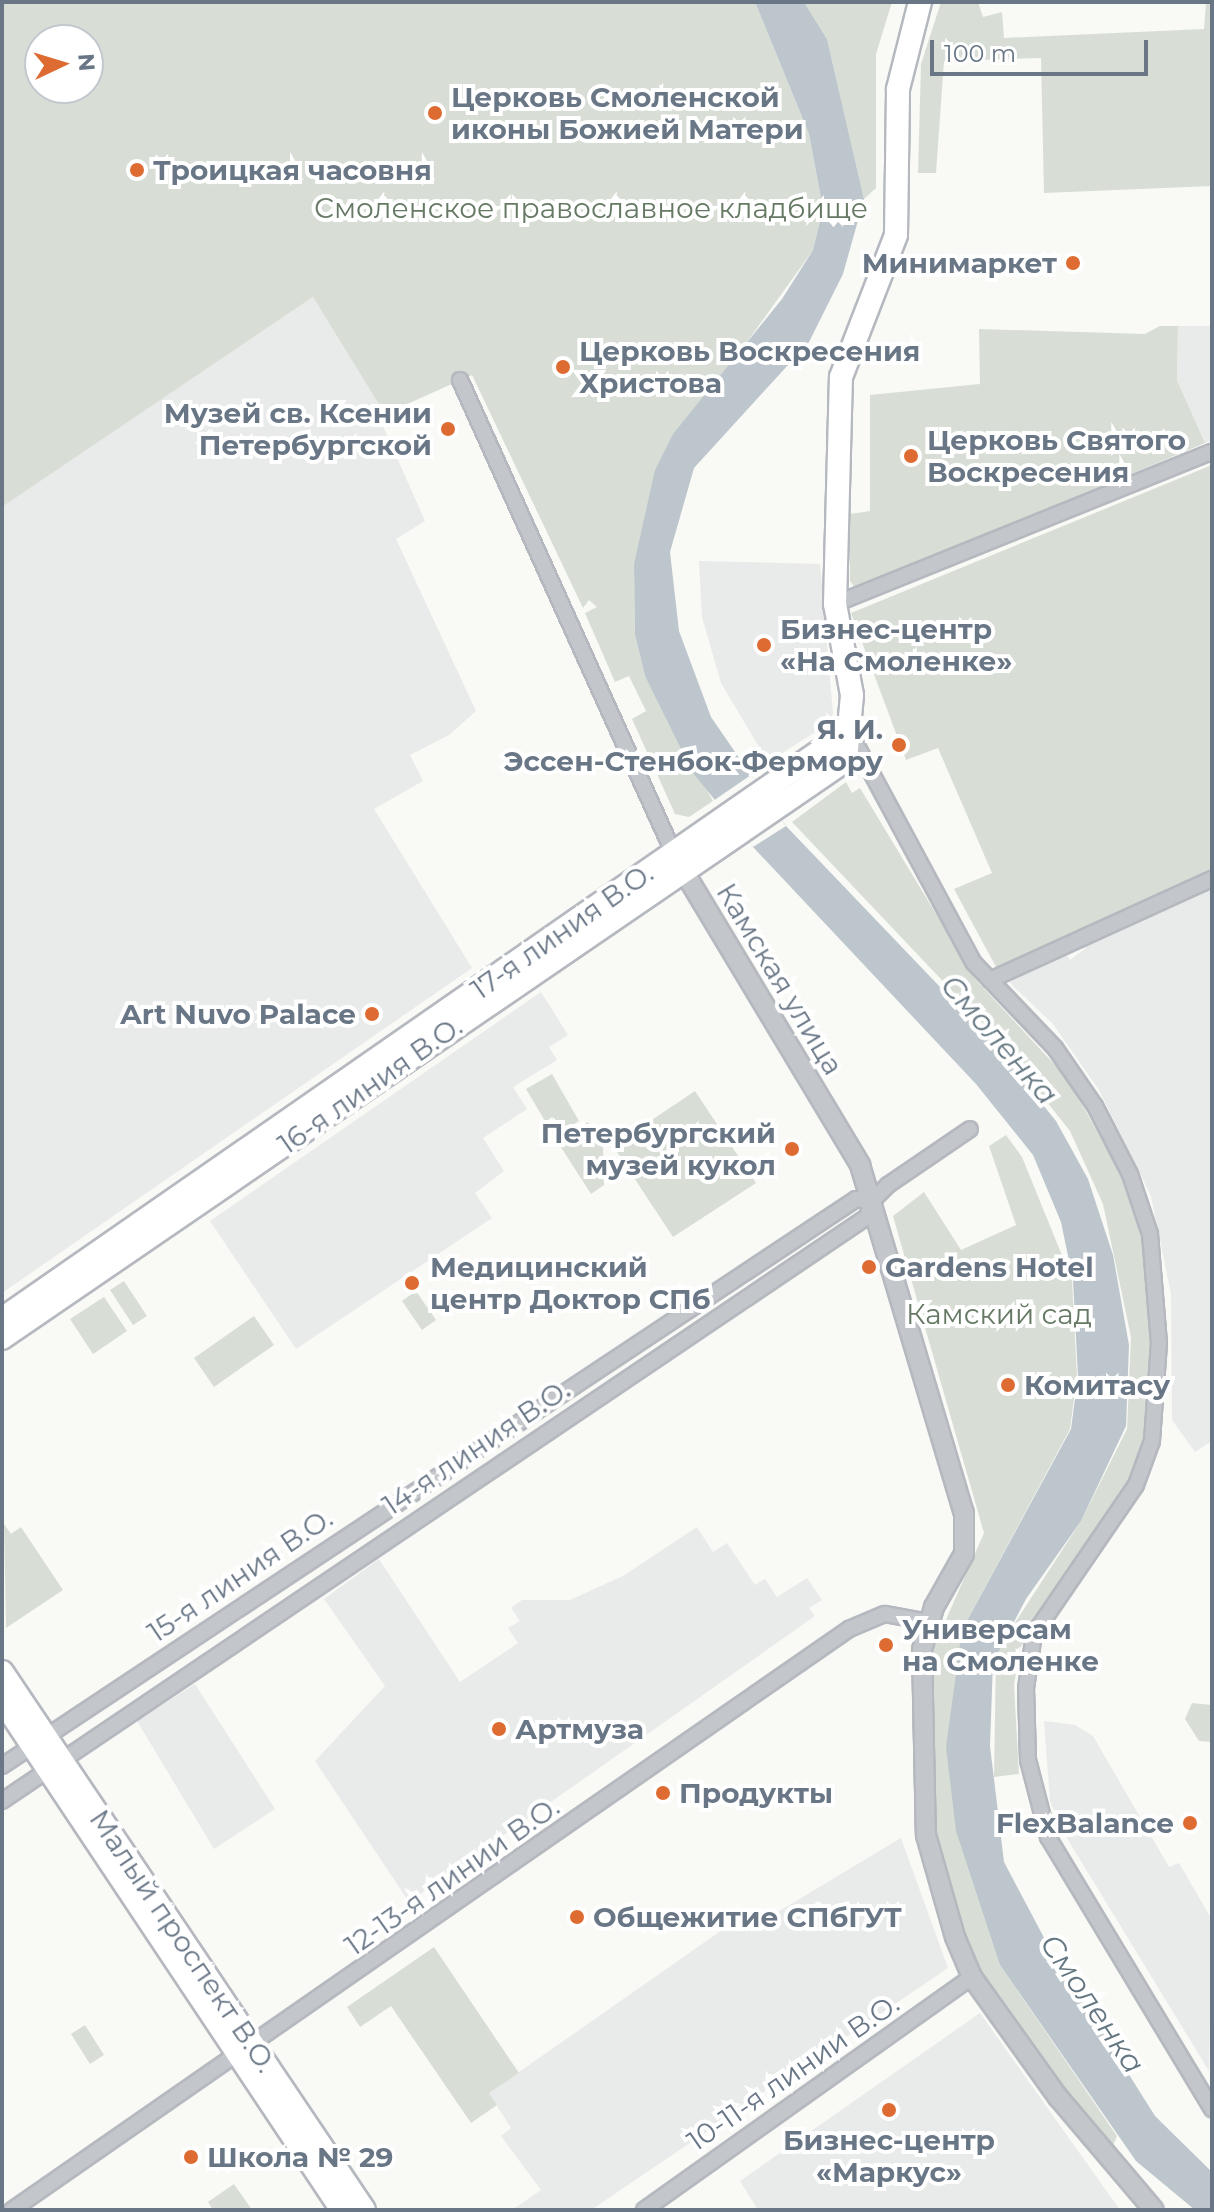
<!DOCTYPE html>
<meta charset="utf-8">
<style>
body{margin:0}
#map{position:relative;width:1214px;height:2212px;overflow:hidden;background:#f9f9f6;font-family:Montserrat,sans-serif}
div>[style]{position:absolute}
.built>*{inset:0;background:#e9ebea}
.green>*{inset:0;background:#d8ded6}
.water>*{inset:0;background:#bdc6cc}
.pier>*{inset:0;background:#f9f9f6}
.roads{filter:drop-shadow(2px 0 #b5b9bf) drop-shadow(-2px 0 #b5b9bf) drop-shadow(0 2px #b5b9bf) drop-shadow(0 -2px #b5b9bf)}
.minor>*{height:14px;margin:-7px;padding:0 7px;transform-origin:7px;border-radius:7px;background:#c3c6ca}
.tertiary>*{height:18px;margin:-9px;padding:0 9px;transform-origin:9px;border-radius:9px;background:#c3c6ca}
.secondary>*{height:22px;margin:-11px;padding:0 11px;transform-origin:11px;border-radius:11px;background:#fff}
.dots>*{width:22px;height:22px;translate:-50% -50%;box-sizing:border-box;border:4px solid #fff;border-radius:50%}
span{translate:-50% -50%;white-space:nowrap;text-align:center;line-height:1.15;-webkit-text-stroke:8px #fff;paint-order:stroke}
.poi-label{font-size:28px;color:#697686;font-weight:700}
.left{translate:0 -50%;text-align:left}
.right{translate:-100% -50%;text-align:right}
.park-label{font-size:28px;color:#667964}
.street-label{font-size:28px;color:#697686}
.water-label{font-size:30px;color:#657782;font-style:italic}
.frame{position:absolute;inset:0;border:4px solid #697686;pointer-events:none}
.north{position:absolute;left:24px;top:24px;width:80px;height:80px;box-sizing:border-box;background:#fff;border:2px solid #c3c8cf;border-radius:50%;rotate:86deg;font-size:22px;font-weight:700;line-height:32px;text-align:center;color:#697686}
.north::after{content:'';display:block;margin:auto;width:28px;height:36px;background:#de6b31;clip-path:polygon(50% 0,100% 100%,50% 72%,0 100%)}
.scale{position:absolute;left:930px;top:40px;width:218px;height:36px;box-sizing:border-box;border:4px solid #697686;border-top:0;padding-left:10px;font-size:24px;line-height:28px;white-space:nowrap;color:#697686;-webkit-text-stroke:6px #fff;paint-order:stroke}
</style>
<div id="map">
<div class="built">
<div style="clip-path:polygon(313px 297px,376px 393px,383px 426px,425px 521px,396px 539px,476px 711px,449px 735px,410px 755px,423px 781px,374px 809px,472px 968px,2px 1293px,2px 507px)"></div>
<div style="clip-path:polygon(1178px 326px,1212px 326px,1212px 440px,1205px 443px,1177px 380px)"></div>
<div style="clip-path:polygon(699px 561px,820px 564px,833px 713px,828px 724px,768px 762px,721px 683px,702px 617px)"></div>
<div style="clip-path:polygon(1212px 885px,1212px 1441px,1195px 1452px,1172px 1420px,1171px 1294px,1151px 1196px,1099px 1090px,1053px 1024px,1010px 983px,1022px 969px,1065px 952px,1070px 960px,1086px 948px,1082px 939px)"></div>
<div style="clip-path:polygon(541px 992px,568px 1035px,549px 1047px,557px 1060px,513px 1087px,527px 1109px,483px 1138px,504px 1171px,475px 1193px,492px 1218px,296px 1349px,210px 1221px)"></div>
<div style="clip-path:polygon(697px 1527px,713px 1552px,727px 1543px,755px 1585px,765px 1579px,777px 1597px,807px 1578px,822px 1600px,809px 1608px,815px 1616px,409px 1902px,315px 1761px,385px 1686px,324px 1599px,379px 1559px,460px 1682px,518px 1643px,508px 1628px,520px 1621px,511px 1608px,522px 1600px,570px 1600px,623px 1576px)"></div>
<div style="clip-path:polygon(195px 1684px,275px 1809px,214px 1849px,137px 1721px)"></div>
<div style="clip-path:polygon(1044px 1721px,1075px 1725px,1093px 1736px,1169px 1867px,1179px 1863px,1212px 1920px,1209px 2071px,1065px 1835px,1050px 1801px)"></div>
<div style="clip-path:polygon(901px 1838px,948px 1968px,591px 2210px,512px 2210px,541px 2190px,501px 2136px,511px 2128px,489px 2093px,735px 1921px,756px 1925px)"></div>
<div style="clip-path:polygon(980px 2013px,1120px 2210px,758px 2210px,740px 2181px)"></div>
</div>
<div class="green">
<div style="clip-path:polygon(evenodd,2px 2px,755px 2px,809px 134px,823px 209px,813px 250px,737px 356px,634px 564px,635px 635px,645px 676px,713px 801px,689px 817px,675px 814px,632px 719px,646px 711px,629px 676px,615px 682px,585px 613px,597px 607px,589px 600px,583px 608px,472px 375px,385px 414px,313px 297px,2px 507px,2px 2px,40px 40px,88px 40px,88px 88px,40px 88px,40px 40px)"></div>
<div style="clip-path:polygon(804px 2px,892px 2px,876px 54px,876px 188px,864px 199px,827px 39px)"></div>
<div style="clip-path:polygon(941px 2px,978px 2px,983px 17px,1002px 12px,1004px 38px,1204px 29px,1206px 3px,1212px 2px,1212px 186px,1044px 193px,1041px 58px,944px 61px,936px 173px,918px 173px,921px 64px)"></div>
<div style="clip-path:polygon(1160px 326px,1178px 326px,1177px 380px,1205px 443px,856px 589px,850px 581px,850px 514px,870px 511px,870px 395px,980px 384px,979px 329px,1145px 334px)"></div>
<div style="clip-path:polygon(1212px 465px,1212px 872px,996px 967px,954px 889px,992px 873px,938px 748px,906px 760px,851px 613px)"></div>
<div style="clip-path:polygon(846px 782px,852px 793px,860px 788px,976px 980px,1068px 1079px,1126px 1184px,1144px 1248px,1150px 1344px,1143px 1440px,1129px 1480px,1020px 1648px,1014px 1685px,1019px 1774px,994px 1777px,996px 1652px,1081px 1521px,1127px 1429px,1131px 1337px,1103px 1204px,1070px 1131px,992px 1033px,792px 822px)"></div>
<div style="clip-path:polygon(552px 1074px,579px 1121px,554px 1136px,526px 1089px)"></div>
<div style="clip-path:polygon(695px 1091px,756px 1183px,673px 1237px,613px 1146px)"></div>
<div style="clip-path:polygon(588px 1122px,603px 1148px,604px 1185px,591px 1194px,557px 1141px)"></div>
<div style="clip-path:polygon(1006px 1135px,1022px 1157px,1072px 1280px,1077px 1376px,1070px 1429px,963px 1628px,1000px 1965px,1117px 2136px,1110px 2153px,979px 1977px,932px 1833px,931px 1654px,984px 1533px,893px 1216px,924px 1192px,961px 1250px,1016px 1225px,989px 1146px)"></div>
<div style="clip-path:polygon(124px 1281px,147px 1316px,133px 1325px,110px 1290px)"></div>
<div style="clip-path:polygon(416px 1291px,436px 1320px,422px 1330px,402px 1301px)"></div>
<div style="clip-path:polygon(104px 1297px,127px 1331px,93px 1354px,70px 1319px)"></div>
<div style="clip-path:polygon(254px 1316px,274px 1345px,214px 1387px,194px 1358px)"></div>
<div style="clip-path:polygon(4px 1524px,11px 1534px,21px 1527px,63px 1590px,6px 1628px)"></div>
<div style="clip-path:polygon(1192px 1703px,1212px 1705px,1212px 1742px,1199px 1741px,1185px 1719px)"></div>
<div style="clip-path:polygon(434px 1947px,519px 2073px,489px 2093px,497px 2105px,471px 2123px,391px 2006px,360px 2027px,347px 2007px)"></div>
<div style="clip-path:polygon(85px 2025px,104px 2055px,90px 2064px,71px 2034px)"></div>
<div style="clip-path:polygon(234px 2184px,252px 2210px,213px 2210px,208px 2202px)"></div>
</div>
<div class="water">
<div style="clip-path:polygon(755px 2px,804px 2px,827px 39px,864px 199px,843px 274px,809px 342px,694px 468px,670px 552px,679px 631px,711px 717px,786px 826px,985px 1034px,1056px 1121px,1088px 1179px,1113px 1255px,1129px 1345px,1126px 1426px,1081px 1521px,1026px 1599px,993px 1662px,990px 1746px,1004px 1862px,1050px 1949px,1155px 2116px,1212px 2172px,1212px 2210px,1195px 2210px,1136px 2161px,1000px 1965px,956px 1831px,946px 1747px,962px 1630px,1071px 1429px,1078px 1376px,1073px 1280px,1061px 1222px,1033px 1155px,976px 1084px,753px 847px,693px 773px,645px 676px,635px 635px,634px 564px,655px 470px,673px 434px,782px 299px,813px 250px,823px 209px,809px 134px)"></div>
</div>
<div class="pier">
<div style="clip-path:polygon(751px 775px,786px 826px,753px 847px,713px 801px)"></div>
</div>
<div class="roads">
<div class="minor">
<div style="left:460px;top:380px;width:520px;rotate:65.7deg"></div>
<div style="left:835px;top:604px;width:406px;rotate:-22deg"></div>
<div style="left:851px;top:735px;width:258px;rotate:61.7deg"></div>
<div style="left:973px;top:962px;width:119px;rotate:46.4deg"></div>
<div style="left:1055px;top:1048px;width:70px;rotate:55.4deg"></div>
<div style="left:1095px;top:1106px;width:76px;rotate:62.8deg"></div>
<div style="left:1130px;top:1174px;width:63px;rotate:71.6deg"></div>
<div style="left:1150px;top:1234px;width:109px;rotate:85.3deg"></div>
<div style="left:1159px;top:1343px;width:98px;rotate:94.1deg"></div>
<div style="left:1152px;top:1441px;width:47px;rotate:110deg"></div>
<div style="left:1136px;top:1485px;width:181px;rotate:124.4deg"></div>
<div style="left:1034px;top:1634px;width:55px;rotate:98.4deg"></div>
<div style="left:1026px;top:1688px;width:72px;rotate:88.4deg"></div>
<div style="left:1028px;top:1760px;width:80px;rotate:75.4deg"></div>
<div style="left:1048px;top:1837px;width:318px;rotate:58.9deg"></div>
<div style="left:990px;top:980px;width:244px;rotate:-24.5deg"></div>
<div style="left:2px;top:1766px;width:1025px;rotate:-33.58deg"></div>
<div style="left:856px;top:1199px;width:16px;rotate:7deg"></div>
<div style="left:2px;top:1801px;width:1044px;rotate:-34.03deg"></div>
<div style="left:867px;top:1217px;width:17px;rotate:-73deg"></div>
<div style="left:872px;top:1201px;width:23px;rotate:-45deg"></div>
<div style="left:888px;top:1185px;width:99px;rotate:-34.3deg"></div>
<div style="left:12px;top:2210px;width:1019px;rotate:-34.77deg"></div>
<div style="left:849px;top:1629px;width:39px;rotate:-23deg"></div>
<div style="left:885px;top:1614px;width:45px;rotate:10.3deg"></div>
<div style="left:644px;top:2210px;width:402px;rotate:-35.4deg"></div>
</div>
<div class="tertiary">
<div style="left:677px;top:860px;width:356px;rotate:59deg"></div>
<div style="left:860px;top:1165px;width:363px;rotate:73.4deg"></div>
<div style="left:964px;top:1513px;width:41px;rotate:90deg"></div>
<div style="left:964px;top:1554px;width:61px;rotate:119.5deg"></div>
<div style="left:934px;top:1607px;width:45px;rotate:105.6deg"></div>
<div style="left:922px;top:1650px;width:185px;rotate:88.8deg"></div>
<div style="left:926px;top:1835px;width:106px;rotate:74.1deg"></div>
<div style="left:955px;top:1937px;width:43px;rotate:67deg"></div>
<div style="left:972px;top:1977px;width:148px;rotate:54.4deg"></div>
<div style="left:1058px;top:2097px;width:148px;rotate:49.7deg"></div>
</div>
<div class="secondary">
<div style="left:2px;top:1319px;width:1031px;rotate:-34.77deg"></div>
<div style="left:2px;top:1338px;width:1023px;rotate:-34.4deg"></div>
<div style="left:846px;top:760px;width:65px;rotate:-84.7deg"></div>
<div style="left:852px;top:695px;width:93px;rotate:-100.6deg"></div>
<div style="left:835px;top:604px;width:227px;rotate:-88.5deg"></div>
<div style="left:841px;top:377px;width:152px;rotate:-68.8deg"></div>
<div style="left:896px;top:235px;width:146px;rotate:-89.2deg"></div>
<div style="left:898px;top:89px;width:90px;rotate:-75.8deg"></div>
<div style="left:2px;top:1672px;width:648px;rotate:56.06deg"></div>
<div style="left:2px;top:1700px;width:613px;rotate:56.31deg"></div>
</div>
</div>
<div class="dots">
<div style="left:435px;top:113px;background:#de6b31"></div>
<div style="left:137px;top:170px;background:#de6b31"></div>
<div style="left:1073px;top:263px;background:#de6b31"></div>
<div style="left:563px;top:367px;background:#de6b31"></div>
<div style="left:448px;top:429px;background:#de6b31"></div>
<div style="left:911px;top:456px;background:#de6b31"></div>
<div style="left:764px;top:645px;background:#de6b31"></div>
<div style="left:899px;top:745px;background:#de6b31"></div>
<div style="left:372px;top:1014px;background:#de6b31"></div>
<div style="left:792px;top:1149px;background:#de6b31"></div>
<div style="left:869px;top:1267px;background:#de6b31"></div>
<div style="left:412px;top:1283px;background:#de6b31"></div>
<div style="left:1008px;top:1385px;background:#de6b31"></div>
<div style="left:886px;top:1645px;background:#de6b31"></div>
<div style="left:499px;top:1729px;background:#de6b31"></div>
<div style="left:663px;top:1793px;background:#de6b31"></div>
<div style="left:1190px;top:1823px;background:#de6b31"></div>
<div style="left:577px;top:1917px;background:#de6b31"></div>
<div style="left:889px;top:2110px;background:#de6b31"></div>
<div style="left:191px;top:2157px;background:#de6b31"></div>
</div>
<div class="poi-label">
<span class="left" style="left:451px;top:113px">Церковь Смоленской<br>иконы Божией Матери</span>
<span class="left" style="left:153px;top:170px">Троицкая часовня</span>
<span class="right" style="left:1057px;top:263px">Минимаркет</span>
<span class="left" style="left:579px;top:367px">Церковь Воскресения<br>Христова</span>
<span class="right" style="left:432px;top:429px">Музей св. Ксении<br>Петербургской</span>
<span class="left" style="left:927px;top:456px">Церковь Святого<br>Воскресения</span>
<span class="left" style="left:780px;top:645px">Бизнес-центр<br>«На Смоленке»</span>
<span class="right" style="left:883px;top:745px">Я. И.<br>Эссен-Стенбок-Фермору</span>
<span class="right" style="left:356px;top:1014px">Art Nuvo Palace</span>
<span class="right" style="left:776px;top:1149px">Петербургский<br>музей кукол</span>
<span class="left" style="left:430px;top:1283px">Медицинский<br>центр Доктор СПб</span>
<span class="left" style="left:885px;top:1267px">Gardens Hotel</span>
<span class="left" style="left:1024px;top:1385px">Комитасу</span>
<span class="left" style="left:902px;top:1645px">Универсам<br>на Смоленке</span>
<span class="left" style="left:515px;top:1729px">Артмуза</span>
<span class="left" style="left:679px;top:1793px">Продукты</span>
<span class="right" style="left:1174px;top:1823px">FlexBalance</span>
<span class="left" style="left:593px;top:1917px">Общежитие СПбГУТ</span>
<span style="left:889px;top:2156px">Бизнес-центр<br>«Маркус»</span>
<span class="left" style="left:207px;top:2157px">Школа № 29</span>
</div>
<div class="park-label">
<span style="left:591px;top:208px">Смоленское православное кладбище</span>
<span style="left:999px;top:1314px">Камский сад</span>
</div>
<div class="street-label">
<span style="left:562px;top:931px;rotate:-35deg">17-я линия В.О.</span>
<span style="left:780px;top:979px;rotate:59deg">Камская улица</span>
<span style="left:370px;top:1085px;rotate:-35deg">16-я линия В.О.</span>
<span style="left:476px;top:1447px;rotate:-34deg">14-я линия В.О.</span>
<span style="left:240px;top:1575px;rotate:-34deg">15-я линия В.О.</span>
<span style="left:452px;top:1876px;rotate:-35deg">12-13-я линии В.О.</span>
<span style="left:183px;top:1941px;rotate:56deg">Малый проспект В.О.</span>
<span style="left:793px;top:2072px;rotate:-35deg">10-11-я линии В.О.</span>
</div>
<div class="water-label">
<span style="left:999px;top:1040px;rotate:49deg">Смоленка</span>
<span style="left:1092px;top:2004px;rotate:56deg">Смоленка</span>
</div>
<div class="frame"></div>
<div class="north">N</div>
<div class="scale">100 m</div>
</div>
